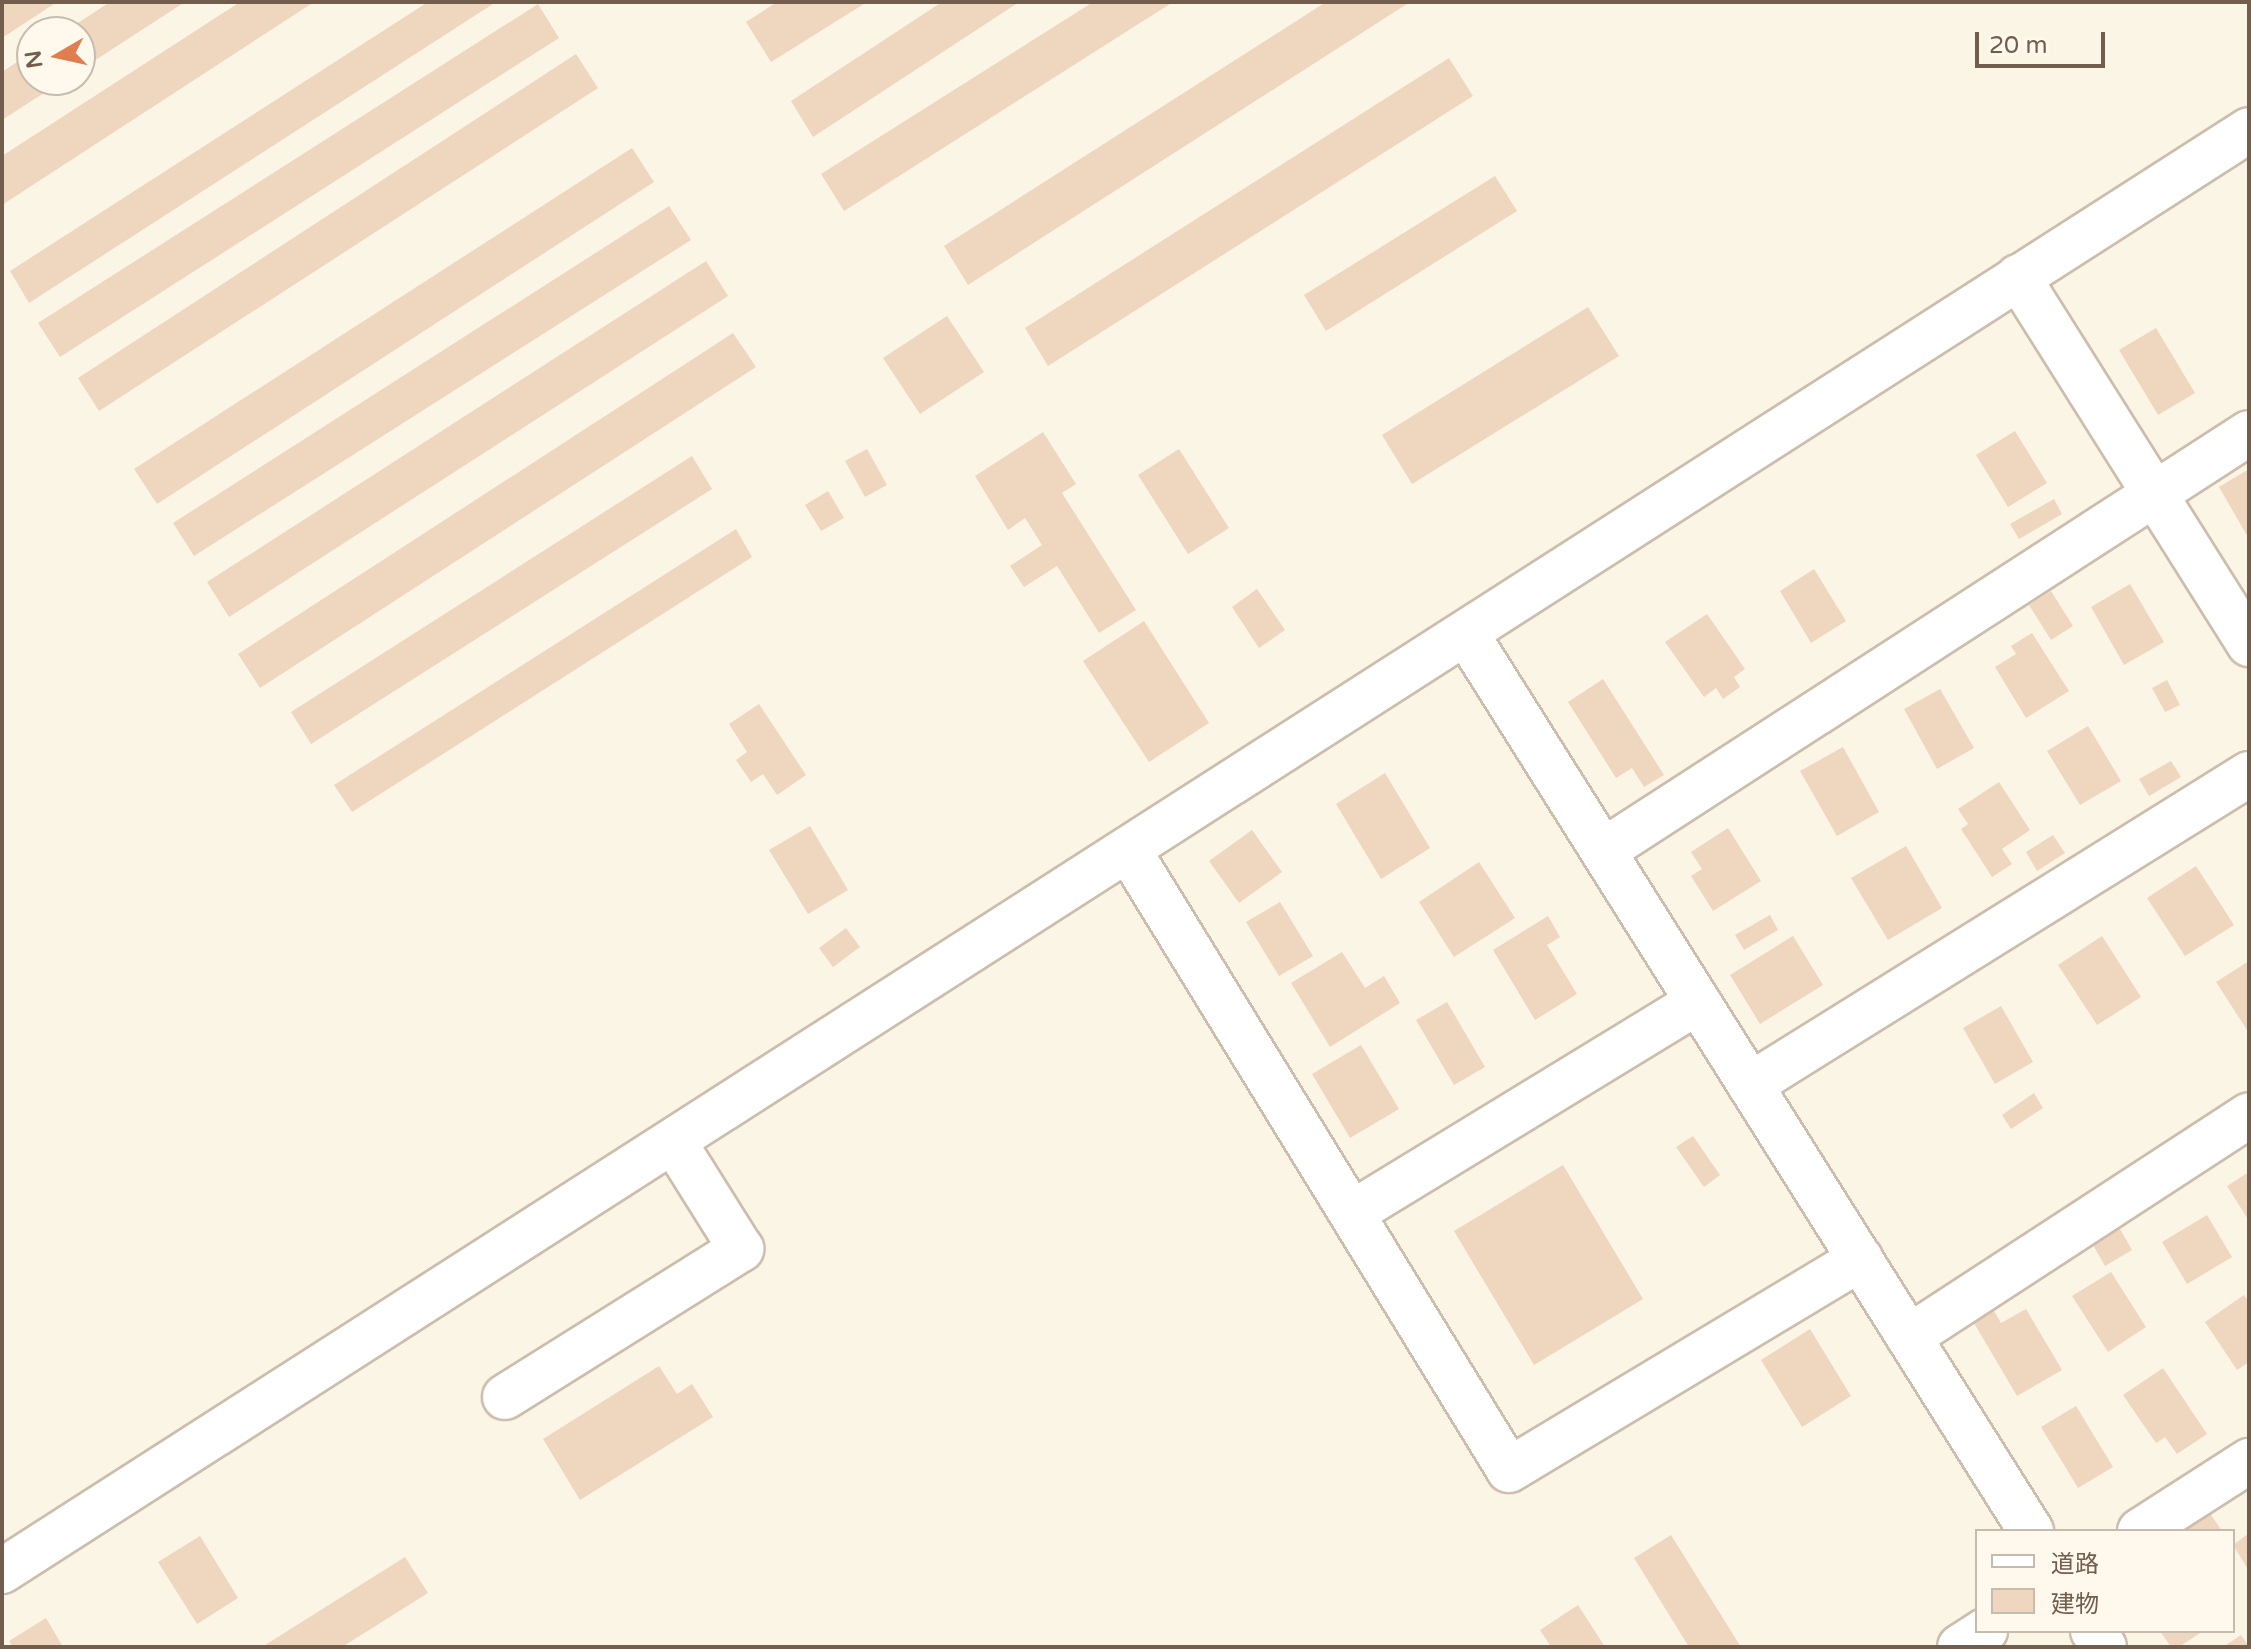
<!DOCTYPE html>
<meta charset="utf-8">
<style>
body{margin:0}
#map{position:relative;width:2251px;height:1649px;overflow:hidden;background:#fbf5e6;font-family:"Varela Round","Noto Sans JP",sans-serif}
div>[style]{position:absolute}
.building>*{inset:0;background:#efd6be}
.roads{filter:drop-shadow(2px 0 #cdbdac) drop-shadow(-2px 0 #cdbdac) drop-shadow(0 2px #cdbdac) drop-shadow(0 -2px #cdbdac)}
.minor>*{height:44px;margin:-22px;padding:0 22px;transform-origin:22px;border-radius:22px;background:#fff}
span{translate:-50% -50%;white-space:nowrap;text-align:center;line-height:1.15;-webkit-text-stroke:6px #fef9ec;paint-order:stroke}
.frame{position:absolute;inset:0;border:4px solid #735d4c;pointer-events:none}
.legend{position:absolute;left:1975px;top:1529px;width:260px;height:104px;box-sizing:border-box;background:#fef9ec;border:2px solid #c6bbac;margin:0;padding:10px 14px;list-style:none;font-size:24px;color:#735d4c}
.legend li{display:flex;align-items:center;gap:16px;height:40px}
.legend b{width:40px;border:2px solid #c6bbac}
.north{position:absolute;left:16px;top:16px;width:80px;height:80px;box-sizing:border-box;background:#fef9ec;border:2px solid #c6bbac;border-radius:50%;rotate:261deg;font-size:22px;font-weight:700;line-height:32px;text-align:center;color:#735d4c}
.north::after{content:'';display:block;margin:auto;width:28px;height:36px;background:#e07e50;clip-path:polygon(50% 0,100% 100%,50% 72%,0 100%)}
.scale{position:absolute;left:1975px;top:32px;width:130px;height:36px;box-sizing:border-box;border:4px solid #735d4c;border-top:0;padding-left:10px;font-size:24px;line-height:28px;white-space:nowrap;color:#735d4c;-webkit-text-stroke:6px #fef9ec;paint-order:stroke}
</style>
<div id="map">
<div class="building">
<div style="clip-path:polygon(2px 2px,57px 2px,2px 38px)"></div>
<div style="clip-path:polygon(110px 2px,185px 2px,80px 70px,80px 32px,64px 32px)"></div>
<div style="clip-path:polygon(240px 2px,314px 2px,2px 205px,2px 156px)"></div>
<div style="clip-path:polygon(428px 2px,496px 2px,29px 303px,10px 271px)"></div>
<div style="clip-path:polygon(777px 2px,867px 2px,771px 62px,746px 22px)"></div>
<div style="clip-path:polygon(942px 2px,1019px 2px,813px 137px,791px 101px)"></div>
<div style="clip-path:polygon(1093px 2px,1173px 2px,844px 211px,821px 174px)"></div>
<div style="clip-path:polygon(1326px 2px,1410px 2px,968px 285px,944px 246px)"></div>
<div style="clip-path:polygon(538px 4px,559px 38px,60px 357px,38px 323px)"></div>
<div style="clip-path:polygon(32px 52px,32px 80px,64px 80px,2px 120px,2px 72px)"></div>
<div style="clip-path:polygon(576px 54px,598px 88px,99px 411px,78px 378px)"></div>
<div style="clip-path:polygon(1449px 58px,1473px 96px,1048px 366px,1025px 328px)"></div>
<div style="clip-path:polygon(632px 148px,654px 182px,157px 504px,134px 469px)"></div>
<div style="clip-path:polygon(1495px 176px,1517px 211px,1326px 331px,1304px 295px)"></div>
<div style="clip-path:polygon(669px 206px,691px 240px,194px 556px,173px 523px)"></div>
<div style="clip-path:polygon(706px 261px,728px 296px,229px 617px,207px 582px)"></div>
<div style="clip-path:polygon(1588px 307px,1619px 356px,1412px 484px,1382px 435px)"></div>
<div style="clip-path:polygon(947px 316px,984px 372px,920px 414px,883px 358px)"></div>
<div style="clip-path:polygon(2156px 328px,2195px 393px,2158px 415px,2119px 350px)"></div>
<div style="clip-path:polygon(733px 333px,756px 367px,260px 688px,238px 654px)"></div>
<div style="clip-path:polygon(2015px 431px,2047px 483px,2008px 507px,1976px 455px)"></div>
<div style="clip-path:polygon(1043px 432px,1076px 484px,1062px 493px,1136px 610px,1099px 633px,1057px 566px,1024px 587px,1010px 566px,1042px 545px,1025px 518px,1008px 530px,975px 476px)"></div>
<div style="clip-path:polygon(867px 449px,887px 485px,865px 497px,845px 461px)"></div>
<div style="clip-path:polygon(1179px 449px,1229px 528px,1188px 554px,1138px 475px)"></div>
<div style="clip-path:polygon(692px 456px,712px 489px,311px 744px,291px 712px)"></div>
<div style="clip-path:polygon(2249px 469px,2249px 539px,2219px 487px)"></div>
<div style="clip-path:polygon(828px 491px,844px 518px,821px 531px,805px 505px)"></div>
<div style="clip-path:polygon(2054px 499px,2062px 514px,2019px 539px,2010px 524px)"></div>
<div style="clip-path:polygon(736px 529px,752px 557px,352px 812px,334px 785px)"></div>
<div style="clip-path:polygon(1814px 569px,1846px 621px,1811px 643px,1780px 591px)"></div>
<div style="clip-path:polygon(2130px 584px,2164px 642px,2124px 665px,2091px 607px)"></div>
<div style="clip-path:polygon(1257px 589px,1285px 630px,1259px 648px,1232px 607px)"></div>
<div style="clip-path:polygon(2051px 591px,2073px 626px,2051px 640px,2029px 605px)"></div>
<div style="clip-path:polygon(1707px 614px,1745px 669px,1734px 677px,1740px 687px,1723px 699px,1716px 688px,1704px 697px,1665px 642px)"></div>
<div style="clip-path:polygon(1144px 621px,1209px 723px,1149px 762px,1083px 661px)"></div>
<div style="clip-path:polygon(2032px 633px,2069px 691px,2026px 718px,1995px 667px,2016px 654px,2011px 646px)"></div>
<div style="clip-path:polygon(1603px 679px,1664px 775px,1644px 787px,1632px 768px,1616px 778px,1568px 702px)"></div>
<div style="clip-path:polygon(2167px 680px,2180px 705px,2165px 712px,2152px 688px)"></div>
<div style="clip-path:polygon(1940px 689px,1974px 748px,1937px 769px,1904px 709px)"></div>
<div style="clip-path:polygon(759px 704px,806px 775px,777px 795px,763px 774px,751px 782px,736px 760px,747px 752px,729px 724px)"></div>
<div style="clip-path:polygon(2088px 726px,2121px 781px,2080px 805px,2047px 751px)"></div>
<div style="clip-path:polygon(1843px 747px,1879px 812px,1837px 836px,1800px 771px)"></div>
<div style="clip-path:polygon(2171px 761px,2181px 777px,2149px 796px,2139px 779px)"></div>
<div style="clip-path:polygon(1385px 773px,1430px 848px,1381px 879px,1336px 804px)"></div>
<div style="clip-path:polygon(1999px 782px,2030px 830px,2002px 849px,2012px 864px,1992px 877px,1961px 829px,1968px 824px,1958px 809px)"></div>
<div style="clip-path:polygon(810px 826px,848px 890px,808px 914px,769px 850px)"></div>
<div style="clip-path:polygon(1728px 828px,1761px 881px,1713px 911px,1691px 876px,1702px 869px,1691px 852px)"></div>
<div style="clip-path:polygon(1252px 830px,1282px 872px,1239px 903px,1209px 861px)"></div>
<div style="clip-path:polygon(2053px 835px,2065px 853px,2037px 871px,2026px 852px)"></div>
<div style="clip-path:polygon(1906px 846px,1942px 908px,1888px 940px,1851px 878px)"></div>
<div style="clip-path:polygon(1479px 862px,1515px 918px,1454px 957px,1419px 902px)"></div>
<div style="clip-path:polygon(2196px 866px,2234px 925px,2185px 956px,2147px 898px)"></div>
<div style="clip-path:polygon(1280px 902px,1313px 956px,1279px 976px,1246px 922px)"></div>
<div style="clip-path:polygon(1770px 915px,1778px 930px,1744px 950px,1735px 935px)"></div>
<div style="clip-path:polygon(1548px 916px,1560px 937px,1547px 945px,1577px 994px,1535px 1020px,1493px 950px)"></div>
<div style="clip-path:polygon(846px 928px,860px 947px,833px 967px,819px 948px)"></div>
<div style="clip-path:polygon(1793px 936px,1823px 985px,1760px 1024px,1730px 975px)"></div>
<div style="clip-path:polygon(2102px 936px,2141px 997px,2097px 1025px,2058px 965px)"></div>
<div style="clip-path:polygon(1342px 952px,1365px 988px,1384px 976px,1400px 1003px,1330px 1047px,1291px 983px)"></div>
<div style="clip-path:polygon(2249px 961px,2249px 1033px,2216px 982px)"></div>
<div style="clip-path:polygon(1447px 1002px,1485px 1067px,1454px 1085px,1416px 1020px)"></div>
<div style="clip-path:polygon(2001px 1006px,2033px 1062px,1995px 1084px,1963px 1028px)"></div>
<div style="clip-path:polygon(1361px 1045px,1399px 1109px,1350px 1138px,1312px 1074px)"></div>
<div style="clip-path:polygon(2034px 1093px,2043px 1108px,2011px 1129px,2002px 1115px)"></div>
<div style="clip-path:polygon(1693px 1136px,1720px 1175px,1704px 1187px,1676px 1147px)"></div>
<div style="clip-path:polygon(1563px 1165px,1643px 1299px,1534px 1365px,1454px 1231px)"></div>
<div style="clip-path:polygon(2249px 1172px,2249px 1221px,2227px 1186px)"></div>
<div style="clip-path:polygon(2207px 1215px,2232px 1257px,2187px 1284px,2162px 1242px)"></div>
<div style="clip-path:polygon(2120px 1229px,2132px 1250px,2105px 1266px,2093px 1245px)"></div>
<div style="clip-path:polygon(2111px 1272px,2146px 1327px,2108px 1352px,2072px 1296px)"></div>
<div style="clip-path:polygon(2244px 1295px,2249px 1302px,2249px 1362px,2237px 1370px,2205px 1322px)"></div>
<div style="clip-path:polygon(2026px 1309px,2062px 1370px,2017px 1396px,1974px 1323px,1994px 1311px,2001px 1323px)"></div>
<div style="clip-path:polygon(1810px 1329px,1851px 1396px,1802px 1427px,1761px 1360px)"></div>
<div style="clip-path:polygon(659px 1366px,677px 1394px,692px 1384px,713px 1417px,580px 1500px,543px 1439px)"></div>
<div style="clip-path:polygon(2163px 1368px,2207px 1434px,2177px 1454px,2165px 1437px,2156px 1443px,2123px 1395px)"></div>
<div style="clip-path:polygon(2076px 1406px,2113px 1467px,2078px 1488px,2041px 1427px)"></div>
<div style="clip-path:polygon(2209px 1512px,2222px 1531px,2182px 1531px)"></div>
<div style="clip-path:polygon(2248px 1534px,2249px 1536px,2249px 1571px,2233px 1545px)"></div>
<div style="clip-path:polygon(1671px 1535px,1741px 1647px,1689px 1647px,1634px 1558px)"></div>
<div style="clip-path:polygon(200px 1536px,238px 1598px,197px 1624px,158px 1562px)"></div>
<div style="clip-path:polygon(405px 1557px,428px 1593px,342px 1647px,262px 1647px)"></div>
<div style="clip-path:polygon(1578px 1605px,1605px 1647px,1551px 1647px,1540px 1630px)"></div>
<div style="clip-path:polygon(46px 1618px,63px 1647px,13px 1647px,9px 1641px)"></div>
<div style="clip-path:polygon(2160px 1631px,2203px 1631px,2179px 1647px,2171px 1647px)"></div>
<div style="clip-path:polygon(2241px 1635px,2249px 1647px,2223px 1647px)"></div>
</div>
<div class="roads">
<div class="minor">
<div style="left:2018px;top:277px;width:434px;rotate:57.8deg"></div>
<div style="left:1467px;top:635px;width:1059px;rotate:57.81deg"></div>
<div style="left:1129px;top:851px;width:726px;rotate:58.45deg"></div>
<div style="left:1509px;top:1470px;width:410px;rotate:-31deg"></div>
<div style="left:1603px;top:851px;width:769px;rotate:-32.91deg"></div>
<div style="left:1750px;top:1085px;width:588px;rotate:-31.93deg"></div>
<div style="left:1352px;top:1213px;width:405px;rotate:-31.4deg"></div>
<div style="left:1909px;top:1337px;width:406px;rotate:-33.1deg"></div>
<div style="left:505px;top:1397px;width:279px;rotate:-32.1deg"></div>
<div style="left:741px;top:1249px;width:126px;rotate:-122.1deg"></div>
<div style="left:2140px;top:1531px;width:130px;rotate:-32.7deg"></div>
<div style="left:2px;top:1571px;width:2669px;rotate:-32.67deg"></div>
<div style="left:2093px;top:1631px;width:19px;rotate:55deg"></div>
<div style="left:1960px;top:1647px;width:30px;rotate:-33deg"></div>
</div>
</div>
<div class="frame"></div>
<ul class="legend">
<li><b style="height:10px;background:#fff"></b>道路</li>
<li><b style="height:22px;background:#efd6be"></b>建物</li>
</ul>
<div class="north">N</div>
<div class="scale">20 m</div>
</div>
